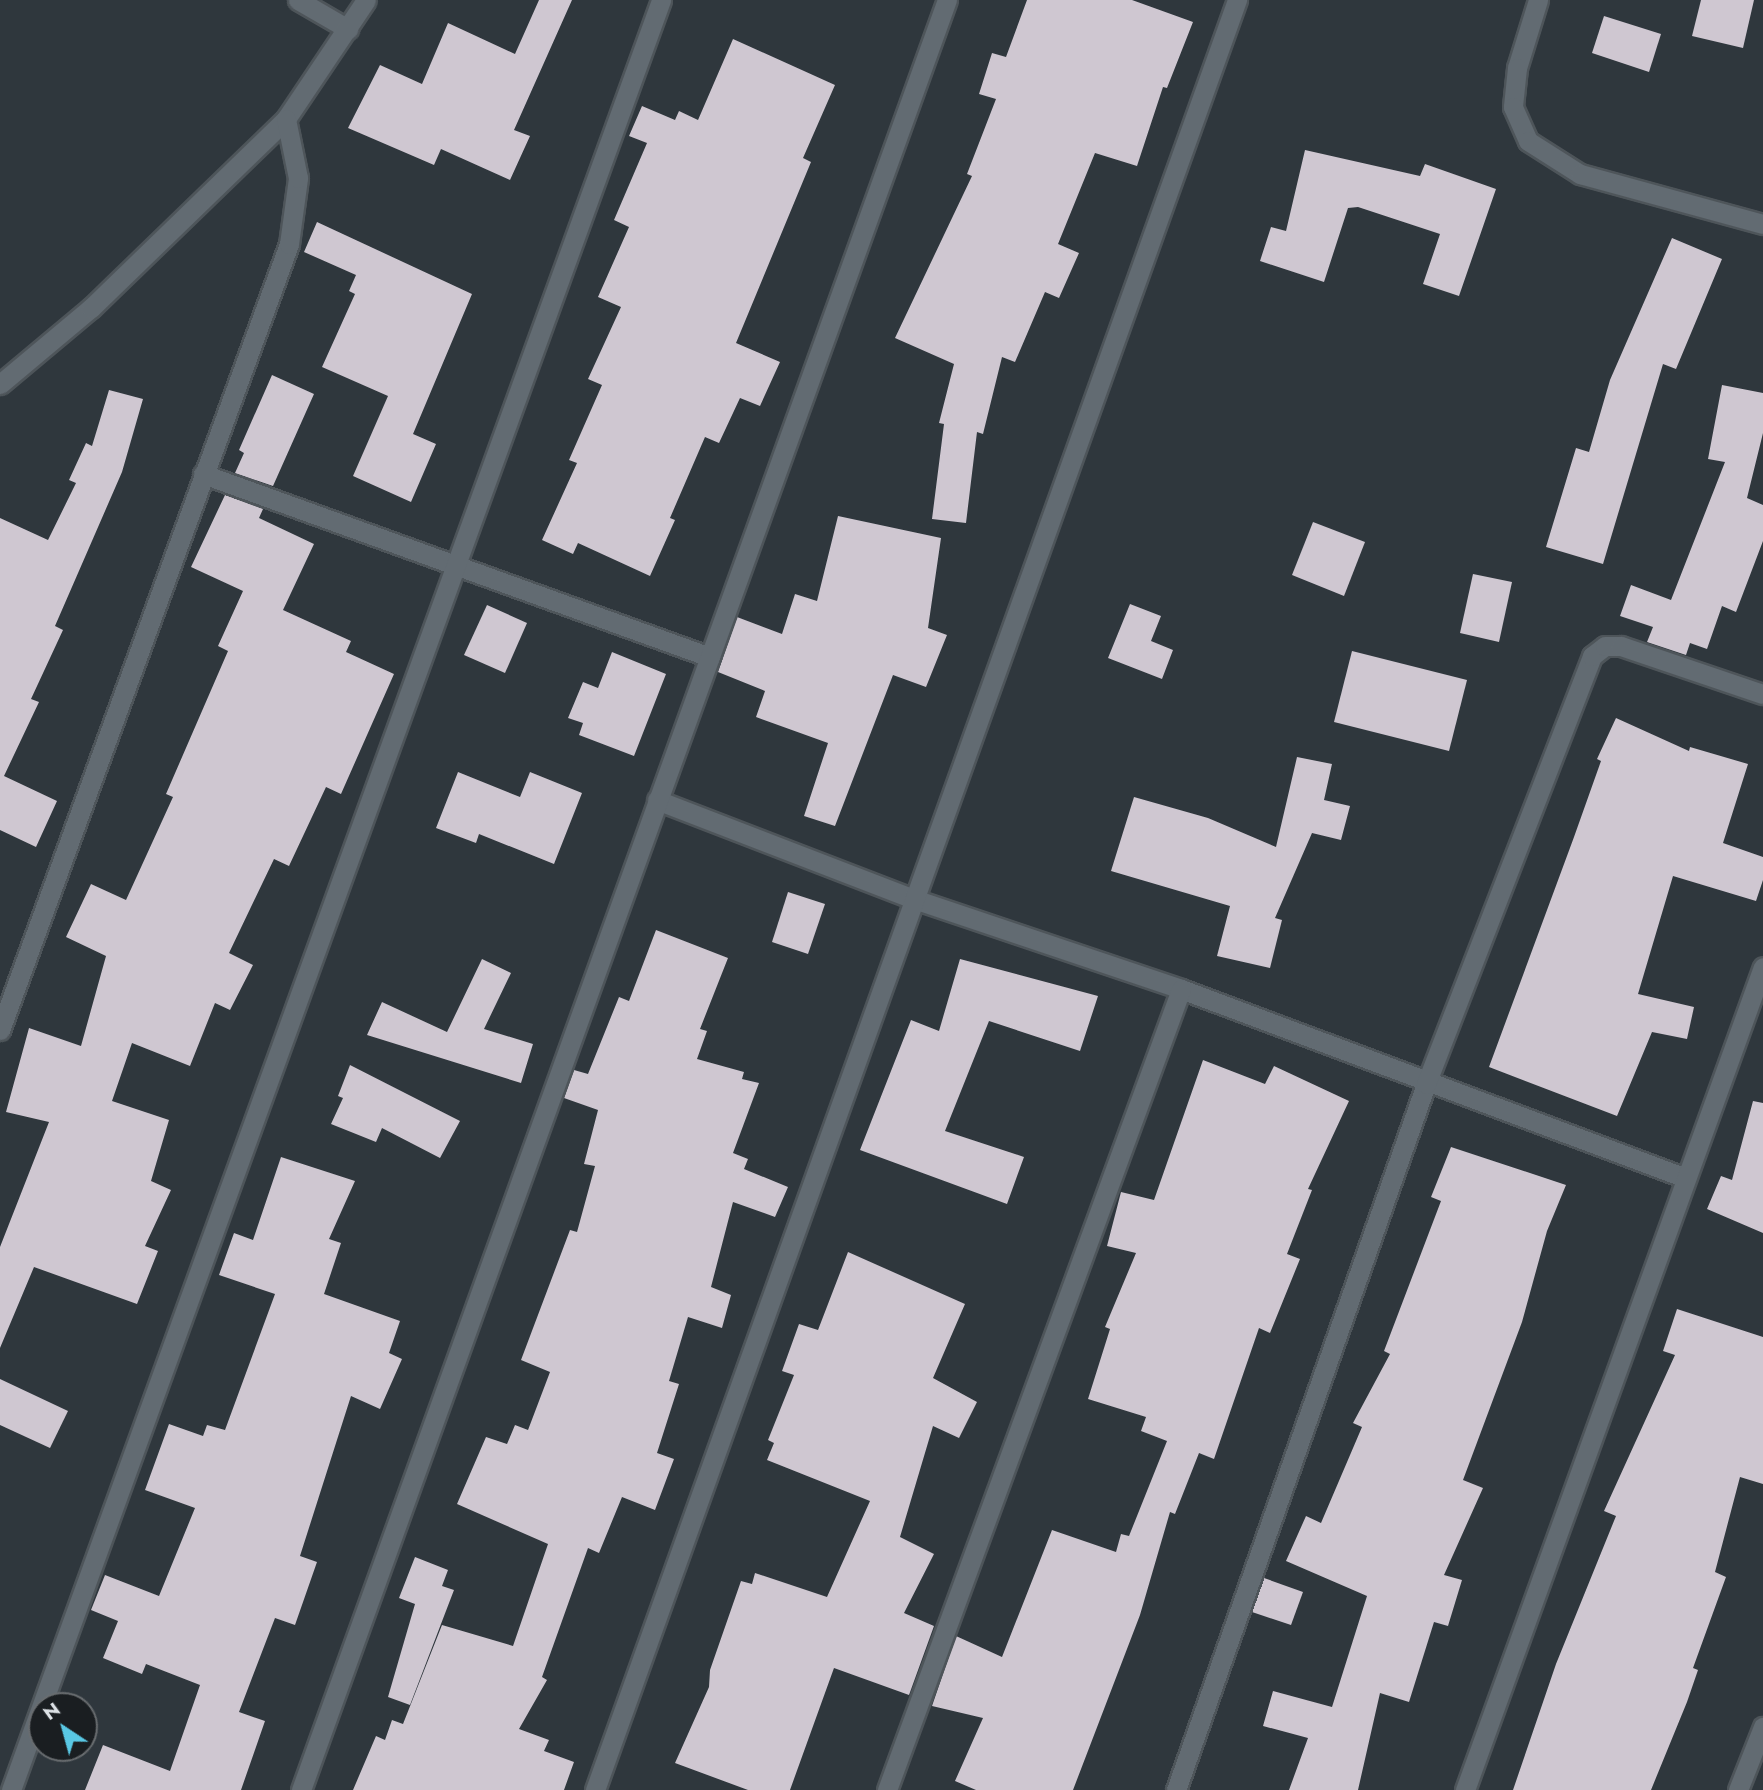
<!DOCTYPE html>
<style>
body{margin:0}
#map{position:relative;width:1763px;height:1790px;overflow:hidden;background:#2f373d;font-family:Jost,sans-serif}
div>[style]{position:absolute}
.building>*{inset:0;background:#cfc7d1}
.roads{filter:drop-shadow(2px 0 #4e555a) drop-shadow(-2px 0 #4e555a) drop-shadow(0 2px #4e555a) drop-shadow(0 -2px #4e555a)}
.minor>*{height:19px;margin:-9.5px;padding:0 9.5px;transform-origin:9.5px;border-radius:9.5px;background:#626b72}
span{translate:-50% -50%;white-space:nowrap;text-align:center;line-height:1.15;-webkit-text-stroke:7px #1a1e21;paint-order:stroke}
.north{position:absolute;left:28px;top:1692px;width:70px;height:70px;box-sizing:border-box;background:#1a1e21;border:2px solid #686c6f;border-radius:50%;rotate:324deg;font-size:19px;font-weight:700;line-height:28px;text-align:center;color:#dce1e5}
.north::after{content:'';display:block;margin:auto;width:24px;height:32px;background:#59c8e4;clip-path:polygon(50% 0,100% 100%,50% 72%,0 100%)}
</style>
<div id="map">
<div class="building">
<div style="clip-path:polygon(539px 0,572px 0,514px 130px,530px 136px,510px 180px,441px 149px,434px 165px,348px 128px,380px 65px,422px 84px,448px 23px,515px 54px)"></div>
<div style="clip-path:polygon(1027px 0,1132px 0,1193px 22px,1167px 88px,1163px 87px,1137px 166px,1095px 153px,1058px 244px,1079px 253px,1059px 298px,1045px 292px,1015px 362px,1002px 357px,983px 434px,977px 432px,966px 523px,932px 519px,944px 424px,939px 423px,954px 364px,895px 338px,972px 176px,967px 174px,996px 99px,979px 94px,992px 53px,1006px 57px)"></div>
<div style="clip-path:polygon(1701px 0,1754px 0,1743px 48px,1692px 36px)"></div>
<div style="clip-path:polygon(1604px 16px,1661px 34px,1649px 72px,1592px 53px)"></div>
<div style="clip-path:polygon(733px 39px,835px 85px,803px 158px,811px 162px,736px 343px,780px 362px,760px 406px,740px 398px,719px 443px,705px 437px,670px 518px,675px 520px,650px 576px,578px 543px,573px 554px,542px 540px,577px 463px,569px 460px,602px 385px,588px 379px,621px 307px,598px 297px,629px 227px,614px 220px,647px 143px,629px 136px,642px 106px,675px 120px,679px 111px,698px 120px)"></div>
<div style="clip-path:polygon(1305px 150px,1420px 176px,1425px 164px,1496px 189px,1459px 296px,1423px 284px,1440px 234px,1358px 207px,1348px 208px,1324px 282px,1260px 261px,1271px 227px,1286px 231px)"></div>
<div style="clip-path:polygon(317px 222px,472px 294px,413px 434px,436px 444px,411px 502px,353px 476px,388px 396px,322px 367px,355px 294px,349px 291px,356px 275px,304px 252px)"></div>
<div style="clip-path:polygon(1672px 238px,1722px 259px,1676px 369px,1663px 364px,1603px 564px,1546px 547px,1576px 448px,1589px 452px,1610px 380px)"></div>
<div style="clip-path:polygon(272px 375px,314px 394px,273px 486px,235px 473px,244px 453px,239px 450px)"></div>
<div style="clip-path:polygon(1722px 385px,1763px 393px,1763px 433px,1747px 498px,1763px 505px,1763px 541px,1736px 612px,1722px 606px,1707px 649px,1690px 643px,1686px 655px,1647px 642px,1653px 627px,1620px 616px,1631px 585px,1671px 600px,1725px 462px,1708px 459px)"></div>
<div style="clip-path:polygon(109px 390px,143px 399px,122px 472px,55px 626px,63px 630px,31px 699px,39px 702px,4px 776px,57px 801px,36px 847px,0 830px,0 518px,48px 540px,76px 483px,69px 480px,86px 443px,92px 446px)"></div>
<div style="clip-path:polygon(225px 495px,263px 509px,259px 518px,314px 544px,283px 610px,351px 641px,346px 652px,394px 674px,341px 794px,326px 787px,289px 866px,274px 859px,229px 953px,253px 965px,230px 1010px,215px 1003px,190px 1066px,132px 1043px,112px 1101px,169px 1120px,151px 1181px,171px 1190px,145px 1246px,158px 1251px,137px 1304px,34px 1267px,0 1348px,0 1247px,49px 1122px,6px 1112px,29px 1028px,81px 1046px,106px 956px,66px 937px,91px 884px,126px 900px,173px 797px,166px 794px,228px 651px,218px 646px,243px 591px,191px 567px)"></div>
<div style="clip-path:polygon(838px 516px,941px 538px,928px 628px,947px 635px,926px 687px,893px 675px,835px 826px,804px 816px,828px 743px,756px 717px,765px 691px,718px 672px,737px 617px,782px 634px,795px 594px,817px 601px)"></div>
<div style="clip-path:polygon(1313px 522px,1365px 542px,1344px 596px,1292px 575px)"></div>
<div style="clip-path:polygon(1473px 574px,1512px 582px,1499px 642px,1460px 633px)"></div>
<div style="clip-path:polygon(1130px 604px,1161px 616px,1151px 641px,1173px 650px,1162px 679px,1108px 658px)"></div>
<div style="clip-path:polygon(487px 605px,527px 623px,505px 673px,464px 655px)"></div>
<div style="clip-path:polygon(1352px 651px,1467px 680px,1449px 751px,1334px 722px)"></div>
<div style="clip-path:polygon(612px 652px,666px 674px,634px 756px,579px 735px,583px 723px,568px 718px,583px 682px,598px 688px)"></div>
<div style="clip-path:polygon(1616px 718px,1689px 751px,1690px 747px,1748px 764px,1723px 843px,1763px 857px,1763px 880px,1756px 901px,1673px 876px,1638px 994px,1694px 1007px,1687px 1039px,1652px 1032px,1617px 1116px,1489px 1067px,1574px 837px,1601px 761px,1597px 759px)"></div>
<div style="clip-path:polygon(1297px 757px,1332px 764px,1324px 800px,1350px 806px,1341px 840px,1312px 833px,1275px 918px,1282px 920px,1270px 968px,1217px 956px,1230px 906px,1111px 871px,1134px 797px,1208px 818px,1276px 847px)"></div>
<div style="clip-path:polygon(458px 772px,520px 797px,530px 772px,582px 793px,554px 864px,479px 834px,476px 843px,436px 828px)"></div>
<div style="clip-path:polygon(788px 892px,825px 904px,808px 954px,772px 942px)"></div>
<div style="clip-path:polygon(656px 930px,728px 958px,700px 1029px,707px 1031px,697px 1059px,744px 1072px,742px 1079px,759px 1083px,733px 1153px,748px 1159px,744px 1169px,788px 1187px,775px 1217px,733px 1202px,711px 1287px,731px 1295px,722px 1328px,688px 1317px,669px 1381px,679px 1384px,657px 1453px,674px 1459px,655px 1510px,622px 1497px,599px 1553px,588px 1548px,542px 1677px,547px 1680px,519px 1729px,549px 1740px,544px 1751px,574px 1762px,564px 1790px,353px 1790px,376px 1736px,385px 1740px,392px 1720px,403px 1724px,442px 1625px,513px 1646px,548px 1544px,457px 1504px,486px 1437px,507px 1444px,515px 1425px,528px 1430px,550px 1372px,521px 1360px,570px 1230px,577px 1232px,595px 1166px,584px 1164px,598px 1110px,564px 1098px,574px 1070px,588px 1074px,619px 997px,629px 1001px)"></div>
<div style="clip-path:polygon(482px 959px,511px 973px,484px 1029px,533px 1044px,521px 1083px,367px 1035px,382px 1002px,447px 1032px)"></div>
<div style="clip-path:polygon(960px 959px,1098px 996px,1080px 1051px,989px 1021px,945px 1131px,1024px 1157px,1007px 1204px,860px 1150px,911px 1020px,939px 1031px)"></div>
<div style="clip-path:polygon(1203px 1060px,1265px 1084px,1274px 1066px,1349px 1101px,1308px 1189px,1312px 1190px,1287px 1254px,1300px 1259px,1270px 1333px,1259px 1328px,1214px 1459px,1199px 1453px,1175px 1514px,1170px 1512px,1140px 1615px,1073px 1790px,976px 1790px,955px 1781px,983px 1718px,932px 1706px,956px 1636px,1002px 1657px,1052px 1530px,1116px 1552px,1121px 1534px,1129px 1536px,1167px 1441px,1141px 1431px,1146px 1417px,1088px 1399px,1110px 1329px,1105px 1327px,1136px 1253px,1107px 1246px,1121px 1192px,1154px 1200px)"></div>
<div style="clip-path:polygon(350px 1065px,460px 1121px,440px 1158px,382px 1128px,376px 1142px,331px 1124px,343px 1098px,338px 1096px)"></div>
<div style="clip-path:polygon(1753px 1101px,1763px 1103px,1763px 1233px,1707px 1209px,1721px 1176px,1732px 1180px)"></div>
<div style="clip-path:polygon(1451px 1147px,1566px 1185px,1547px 1231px,1522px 1322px,1463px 1480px,1483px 1488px,1444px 1575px,1462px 1580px,1448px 1626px,1434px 1622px,1409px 1702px,1380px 1693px,1358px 1790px,1289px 1790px,1308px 1738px,1263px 1726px,1273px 1691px,1332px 1707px,1367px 1596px,1286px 1561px,1306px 1516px,1321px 1523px,1362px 1427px,1353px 1423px,1390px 1354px,1384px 1351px,1441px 1201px,1431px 1197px)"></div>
<div style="clip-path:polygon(281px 1157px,355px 1181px,329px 1239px,341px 1243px,324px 1294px,400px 1321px,389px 1353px,402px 1359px,380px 1409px,351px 1396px,300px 1556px,317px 1562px,295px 1625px,275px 1618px,239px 1712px,265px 1721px,241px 1790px,85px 1790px,103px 1745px,170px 1771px,200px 1685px,146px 1664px,142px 1674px,103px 1658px,118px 1621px,91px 1610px,105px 1575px,159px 1596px,195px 1508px,145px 1490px,169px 1424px,203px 1436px,207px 1425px,225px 1430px,275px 1294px,219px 1275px,234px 1233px,253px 1240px)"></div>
<div style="clip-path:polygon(848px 1252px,965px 1304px,933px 1378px,977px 1402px,959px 1438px,933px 1426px,900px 1537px,934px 1554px,904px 1613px,934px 1626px,909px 1695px,834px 1668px,790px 1790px,748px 1790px,675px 1763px,709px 1687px,710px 1670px,741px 1581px,752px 1584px,755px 1573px,827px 1597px,870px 1501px,767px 1460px,774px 1443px,768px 1440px,794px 1375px,782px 1371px,799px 1324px,818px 1330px)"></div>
<div style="clip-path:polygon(1677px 1309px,1763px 1337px,1763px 1484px,1740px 1477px,1715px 1572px,1726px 1577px,1693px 1668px,1698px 1670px,1687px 1702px,1651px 1790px,1513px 1790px,1556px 1664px,1616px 1516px,1604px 1511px,1675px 1355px,1663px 1351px)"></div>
<div style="clip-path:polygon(0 1379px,68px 1411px,50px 1448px,0 1425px)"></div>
<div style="clip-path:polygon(415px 1557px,448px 1570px,442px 1586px,454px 1590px,410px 1705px,388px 1697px,415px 1604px,399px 1598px)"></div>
<div style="clip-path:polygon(1264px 1578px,1303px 1592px,1291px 1625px,1252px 1612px)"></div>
</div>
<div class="roads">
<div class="minor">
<div style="left:298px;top:0;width:58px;rotate:30.1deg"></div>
<div style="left:1538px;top:0;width:71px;rotate:107.2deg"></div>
<div style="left:1517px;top:68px;width:39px;rotate:96deg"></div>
<div style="left:1513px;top:107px;width:37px;rotate:66deg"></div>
<div style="left:1528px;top:141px;width:62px;rotate:32.4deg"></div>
<div style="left:1580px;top:174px;width:190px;rotate:15.3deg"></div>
<div style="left:0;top:384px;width:119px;rotate:-39.9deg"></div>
<div style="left:91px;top:308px;width:272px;rotate:-44.1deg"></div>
<div style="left:286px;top:119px;width:143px;rotate:-56.1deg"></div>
<div style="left:203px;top:474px;width:539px;rotate:19.85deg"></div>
<div style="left:657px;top:800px;width:275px;rotate:21.1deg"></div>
<div style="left:914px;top:899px;width:282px;rotate:18.6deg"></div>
<div style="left:1181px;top:989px;width:539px;rotate:20.52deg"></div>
<div style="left:0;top:1030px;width:837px;rotate:-69.81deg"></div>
<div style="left:289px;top:244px;width:67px;rotate:-82.2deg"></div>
<div style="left:298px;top:178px;width:60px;rotate:-101.5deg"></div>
<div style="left:11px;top:1790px;width:1904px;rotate:-70.04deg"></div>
<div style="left:301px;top:1790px;width:1903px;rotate:-70.16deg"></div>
<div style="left:595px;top:1790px;width:1902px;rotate:-70.27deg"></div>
<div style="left:887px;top:1790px;width:853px;rotate:-69.84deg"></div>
<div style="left:1176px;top:1790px;width:749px;rotate:-70.5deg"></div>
<div style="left:1426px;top:1084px;width:459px;rotate:-68.8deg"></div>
<div style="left:1592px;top:656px;width:16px;rotate:-38deg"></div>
<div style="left:1605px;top:646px;width:16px"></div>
<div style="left:1621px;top:646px;width:150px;rotate:18.7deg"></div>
<div style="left:1465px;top:1790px;width:875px;rotate:-70.1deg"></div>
<div style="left:1738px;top:1790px;width:68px;rotate:-68.4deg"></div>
</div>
</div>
<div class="north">N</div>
</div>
